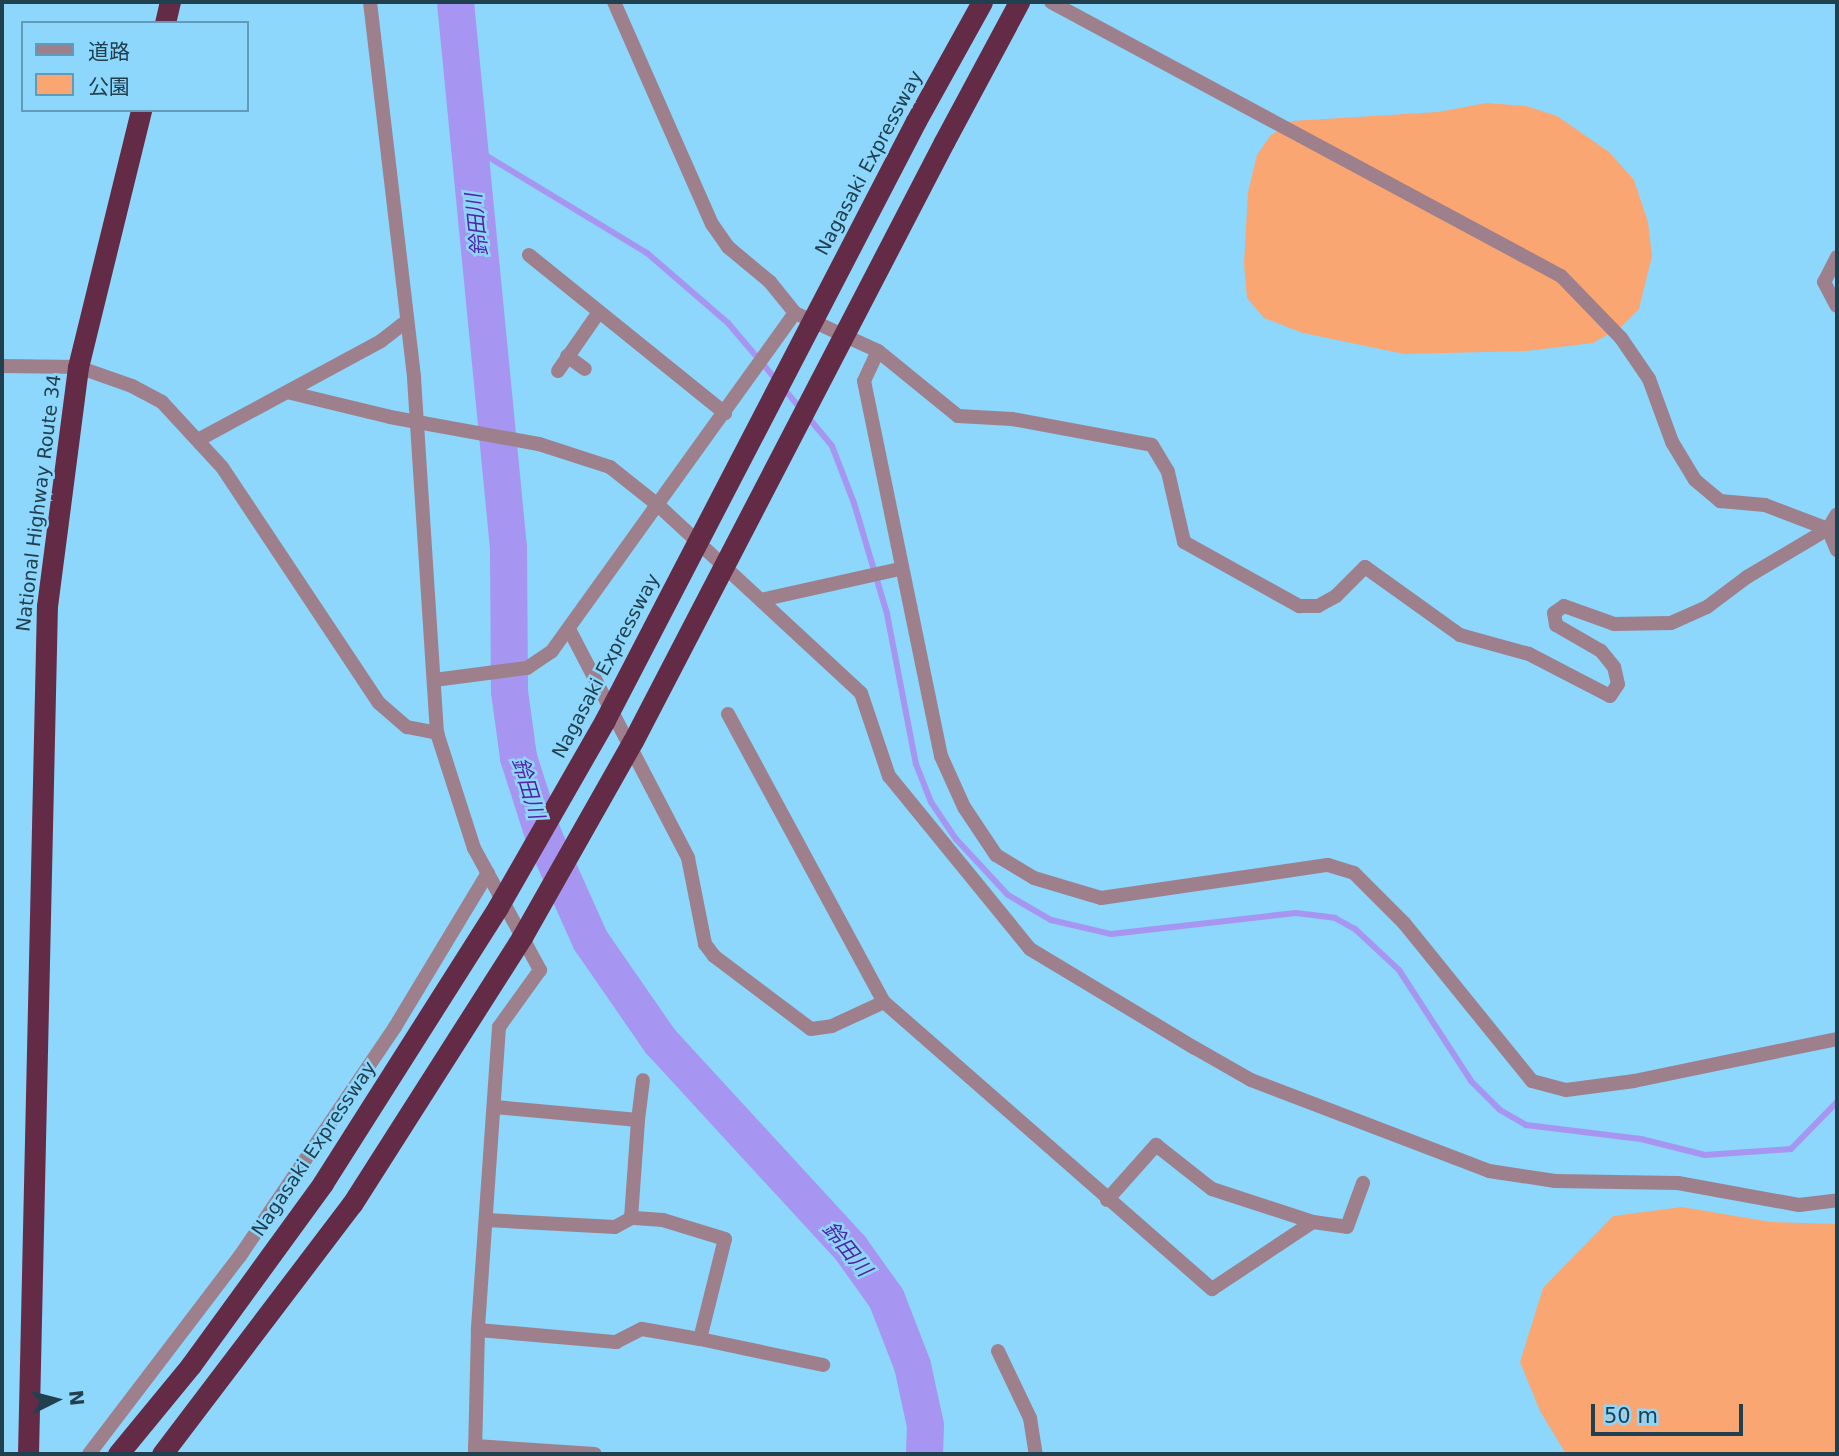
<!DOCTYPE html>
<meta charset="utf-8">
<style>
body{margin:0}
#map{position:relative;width:1839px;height:1456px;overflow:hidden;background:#8dd6fc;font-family:"DejaVu Sans","Noto Sans JP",sans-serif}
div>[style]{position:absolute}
.green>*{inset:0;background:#faa673}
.stream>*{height:6px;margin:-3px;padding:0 3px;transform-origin:3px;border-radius:3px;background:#a695f1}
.river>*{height:37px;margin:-18.5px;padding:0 18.5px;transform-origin:18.5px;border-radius:18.5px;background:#a695f1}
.street>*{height:14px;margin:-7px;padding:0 7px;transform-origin:7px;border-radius:7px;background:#9e808d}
.highway>*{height:21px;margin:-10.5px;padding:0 10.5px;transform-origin:10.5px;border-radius:10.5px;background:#642b47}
.street-bridge>*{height:14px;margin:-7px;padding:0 7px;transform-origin:7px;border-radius:7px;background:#9e808d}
.highway-bridge>*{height:21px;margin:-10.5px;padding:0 10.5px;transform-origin:10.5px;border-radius:10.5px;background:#642b47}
span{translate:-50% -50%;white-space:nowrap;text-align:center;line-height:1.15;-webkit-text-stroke:5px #8dd6fc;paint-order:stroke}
.street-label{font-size:19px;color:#21404f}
.water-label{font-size:21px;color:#5324aa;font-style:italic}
.frame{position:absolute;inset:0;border:4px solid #21404f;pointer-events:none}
.legend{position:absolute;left:21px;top:21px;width:228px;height:91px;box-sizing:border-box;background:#8dd6fc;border:2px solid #629ab7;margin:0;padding:9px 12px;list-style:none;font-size:21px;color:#21404f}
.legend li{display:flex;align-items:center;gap:14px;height:35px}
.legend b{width:35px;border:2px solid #629ab7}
.north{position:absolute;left:21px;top:1365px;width:70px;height:70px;-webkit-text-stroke:5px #8dd6fc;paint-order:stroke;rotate:84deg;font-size:19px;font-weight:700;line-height:28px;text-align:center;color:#21404f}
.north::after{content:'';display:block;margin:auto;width:24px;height:32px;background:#21404f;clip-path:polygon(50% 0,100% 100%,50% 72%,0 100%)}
.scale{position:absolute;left:1591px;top:1404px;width:152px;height:32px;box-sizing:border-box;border:4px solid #21404f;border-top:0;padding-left:9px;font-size:21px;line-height:24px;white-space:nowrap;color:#21404f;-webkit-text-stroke:5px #8dd6fc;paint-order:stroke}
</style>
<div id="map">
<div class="green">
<div style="clip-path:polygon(1486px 103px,1526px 106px,1557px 116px,1609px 152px,1634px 180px,1648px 222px,1652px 256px,1639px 309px,1621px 327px,1593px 343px,1526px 351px,1404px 354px,1303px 333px,1264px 318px,1247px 298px,1244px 264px,1248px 192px,1257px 155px,1270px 136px,1292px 121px,1438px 112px)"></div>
<div style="clip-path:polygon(1682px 1207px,1771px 1222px,1837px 1224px,1837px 1454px,1566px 1454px,1540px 1411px,1520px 1362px,1543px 1288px,1613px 1216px)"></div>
</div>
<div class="stream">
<div style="left:472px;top:147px;width:205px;rotate:31.2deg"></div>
<div style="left:647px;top:253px;width:107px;rotate:40.8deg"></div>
<div style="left:728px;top:323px;width:111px;rotate:49.7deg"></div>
<div style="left:807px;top:416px;width:39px;rotate:50deg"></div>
<div style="left:832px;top:446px;width:61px;rotate:68.9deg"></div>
<div style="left:854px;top:503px;width:116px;rotate:73.4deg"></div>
<div style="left:887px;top:614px;width:153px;rotate:79.1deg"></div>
<div style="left:916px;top:764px;width:41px;rotate:68.5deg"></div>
<div style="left:931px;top:802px;width:45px;rotate:56deg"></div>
<div style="left:956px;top:839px;width:76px;rotate:47.1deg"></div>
<div style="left:1008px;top:895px;width:50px;rotate:30.2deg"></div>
<div style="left:1051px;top:920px;width:62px;rotate:13.1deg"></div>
<div style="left:1111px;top:934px;width:186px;rotate:-6.5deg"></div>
<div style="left:1296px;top:913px;width:39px;rotate:7deg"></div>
<div style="left:1335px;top:918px;width:23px;rotate:29deg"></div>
<div style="left:1355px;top:929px;width:60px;rotate:43deg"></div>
<div style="left:1399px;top:970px;width:132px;rotate:57deg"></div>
<div style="left:1471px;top:1081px;width:41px;rotate:45deg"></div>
<div style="left:1500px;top:1110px;width:30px;rotate:30deg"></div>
<div style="left:1526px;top:1125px;width:116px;rotate:6.9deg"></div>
<div style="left:1641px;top:1139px;width:66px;rotate:14deg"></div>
<div style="left:1705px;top:1155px;width:86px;rotate:-4deg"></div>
<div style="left:1791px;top:1149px;width:66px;rotate:-45.6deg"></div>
</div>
<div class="river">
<div style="left:455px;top:2px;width:548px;rotate:84.45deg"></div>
<div style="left:508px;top:547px;width:144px;rotate:89.6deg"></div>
<div style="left:509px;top:691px;width:67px;rotate:82.2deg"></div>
<div style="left:518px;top:757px;width:82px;rotate:72.2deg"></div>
<div style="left:543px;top:835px;width:115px;rotate:65.9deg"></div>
<div style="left:590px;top:940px;width:123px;rotate:55.3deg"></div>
<div style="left:660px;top:1041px;width:282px;rotate:47.4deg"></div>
<div style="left:851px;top:1249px;width:60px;rotate:54.5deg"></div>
<div style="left:886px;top:1298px;width:72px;rotate:68.8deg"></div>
<div style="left:912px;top:1365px;width:61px;rotate:77.8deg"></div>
<div style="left:925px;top:1425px;width:29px;rotate:92deg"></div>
</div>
<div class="street">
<div style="left:370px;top:2px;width:379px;rotate:83.3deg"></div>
<div style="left:414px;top:378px;width:356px;rotate:86.3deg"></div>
<div style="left:437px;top:733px;width:121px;rotate:72.2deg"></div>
<div style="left:474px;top:848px;width:139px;rotate:61.6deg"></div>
<div style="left:540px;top:970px;width:70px;rotate:125.7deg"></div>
<div style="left:499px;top:1027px;width:304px;rotate:94deg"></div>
<div style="left:478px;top:1330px;width:124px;rotate:91.4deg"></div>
<div style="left:614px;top:2px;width:243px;rotate:66.2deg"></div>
<div style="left:712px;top:224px;width:28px;rotate:55deg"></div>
<div style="left:728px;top:247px;width:55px;rotate:39.8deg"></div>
<div style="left:770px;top:282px;width:40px;rotate:51deg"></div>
<div style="left:795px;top:313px;width:91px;rotate:24.6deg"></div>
<div style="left:878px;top:351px;width:103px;rotate:39.1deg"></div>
<div style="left:958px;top:416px;width:54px;rotate:3.2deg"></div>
<div style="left:1012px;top:419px;width:142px;rotate:10.5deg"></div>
<div style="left:1152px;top:445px;width:31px;rotate:59deg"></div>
<div style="left:1168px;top:472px;width:72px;rotate:77.1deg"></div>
<div style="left:1184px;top:542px;width:132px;rotate:29.1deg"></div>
<div style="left:1299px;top:606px;width:19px"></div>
<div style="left:1318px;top:606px;width:21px;rotate:-29deg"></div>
<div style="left:1336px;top:596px;width:41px;rotate:-45deg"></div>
<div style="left:1365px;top:567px;width:117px;rotate:35.6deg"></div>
<div style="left:1460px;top:635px;width:72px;rotate:15.4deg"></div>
<div style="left:1529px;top:654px;width:91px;rotate:27.4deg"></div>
<div style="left:1610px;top:696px;width:14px;rotate:-56deg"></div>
<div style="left:1618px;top:684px;width:17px;rotate:-103deg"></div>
<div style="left:1614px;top:667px;width:21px;rotate:-129deg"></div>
<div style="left:1601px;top:651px;width:52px;rotate:-150deg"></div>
<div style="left:1556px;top:625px;width:12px;rotate:-99deg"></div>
<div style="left:1554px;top:613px;width:12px;rotate:-35deg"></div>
<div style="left:1564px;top:606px;width:53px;rotate:19.8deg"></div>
<div style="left:1614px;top:624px;width:57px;rotate:-1deg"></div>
<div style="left:1671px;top:623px;width:39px;rotate:-24deg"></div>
<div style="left:1707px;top:607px;width:50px;rotate:-36.9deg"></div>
<div style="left:1747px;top:577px;width:94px;rotate:-30.7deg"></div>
<div style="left:1828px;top:529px;width:17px;rotate:-59deg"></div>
<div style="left:1051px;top:2px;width:579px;rotate:28.25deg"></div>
<div style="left:1561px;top:276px;width:86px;rotate:45.9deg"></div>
<div style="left:1621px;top:338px;width:50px;rotate:55.7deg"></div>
<div style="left:1649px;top:379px;width:67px;rotate:69.9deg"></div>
<div style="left:1672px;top:442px;width:44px;rotate:58.8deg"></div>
<div style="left:1695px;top:480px;width:33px;rotate:40deg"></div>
<div style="left:1720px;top:501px;width:45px;rotate:5.1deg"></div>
<div style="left:1765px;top:505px;width:67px;rotate:20.9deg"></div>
<div style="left:529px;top:255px;width:252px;rotate:38.9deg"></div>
<div style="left:1837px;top:257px;width:28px;rotate:117deg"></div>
<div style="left:1824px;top:282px;width:27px;rotate:62deg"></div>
<div style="left:878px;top:351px;width:33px;rotate:115deg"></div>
<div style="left:864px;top:381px;width:383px;rotate:78.4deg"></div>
<div style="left:941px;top:756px;width:56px;rotate:65.7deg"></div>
<div style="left:964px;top:807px;width:58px;rotate:56.3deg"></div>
<div style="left:996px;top:855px;width:44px;rotate:31.2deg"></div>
<div style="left:1034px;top:878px;width:70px;rotate:16.6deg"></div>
<div style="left:1101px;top:898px;width:229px;rotate:-8.3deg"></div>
<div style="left:1328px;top:865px;width:27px;rotate:17deg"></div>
<div style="left:1354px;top:873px;width:71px;rotate:45deg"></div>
<div style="left:1404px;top:923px;width:203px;rotate:51deg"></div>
<div style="left:1532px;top:1081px;width:35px;rotate:15deg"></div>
<div style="left:1566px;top:1090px;width:69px;rotate:-7.5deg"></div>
<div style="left:1634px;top:1081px;width:207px;rotate:-11.7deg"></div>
<div style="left:567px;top:356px;width:22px;rotate:36deg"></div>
<div style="left:2px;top:366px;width:76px;rotate:0.8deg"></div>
<div style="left:78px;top:367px;width:57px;rotate:19.4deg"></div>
<div style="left:132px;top:386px;width:34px;rotate:28deg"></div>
<div style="left:162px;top:402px;width:88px;rotate:47.3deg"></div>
<div style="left:222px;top:467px;width:283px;rotate:56.4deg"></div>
<div style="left:379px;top:703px;width:37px;rotate:41deg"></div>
<div style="left:407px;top:727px;width:31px;rotate:11deg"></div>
<div style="left:558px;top:371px;width:72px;rotate:-55.2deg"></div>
<div style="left:287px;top:392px;width:106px;rotate:13.6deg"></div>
<div style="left:198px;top:440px;width:208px;rotate:-28.4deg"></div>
<div style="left:381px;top:341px;width:33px;rotate:-38deg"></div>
<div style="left:539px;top:444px;width:75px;rotate:17.9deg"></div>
<div style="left:610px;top:467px;width:63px;rotate:38.5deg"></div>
<div style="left:659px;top:506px;width:275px;rotate:42.8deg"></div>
<div style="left:861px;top:693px;width:88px;rotate:71.4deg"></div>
<div style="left:889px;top:776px;width:223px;rotate:50.8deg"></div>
<div style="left:1030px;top:949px;width:192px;rotate:31deg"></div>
<div style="left:1195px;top:1048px;width:64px;rotate:29.7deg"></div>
<div style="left:1251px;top:1080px;width:255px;rotate:20.9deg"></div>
<div style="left:1489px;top:1171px;width:67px;rotate:8.6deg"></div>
<div style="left:1555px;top:1181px;width:123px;rotate:0.9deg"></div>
<div style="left:1678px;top:1183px;width:123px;rotate:10.3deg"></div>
<div style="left:1799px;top:1205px;width:38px;rotate:-7deg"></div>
<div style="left:1828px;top:529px;width:23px;rotate:67deg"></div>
<div style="left:761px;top:600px;width:142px;rotate:-12.6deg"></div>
<div style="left:570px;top:631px;width:256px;rotate:62.5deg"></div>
<div style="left:688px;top:858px;width:88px;rotate:78.8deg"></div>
<div style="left:705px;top:944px;width:15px;rotate:53deg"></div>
<div style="left:714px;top:956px;width:121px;rotate:37deg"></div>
<div style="left:811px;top:1029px;width:21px;rotate:-8deg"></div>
<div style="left:832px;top:1026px;width:57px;rotate:-24.8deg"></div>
<div style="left:434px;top:680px;width:94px;rotate:-7.4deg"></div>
<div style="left:527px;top:668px;width:30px;rotate:-34deg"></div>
<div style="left:552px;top:651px;width:416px;rotate:-54.3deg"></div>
<div style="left:728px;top:714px;width:328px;rotate:61.6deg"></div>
<div style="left:884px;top:1002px;width:436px;rotate:41.2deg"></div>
<div style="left:1212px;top:1289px;width:121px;rotate:-33.6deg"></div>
<div style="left:1313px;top:1222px;width:34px;rotate:8deg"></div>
<div style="left:1347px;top:1227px;width:47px;rotate:-70deg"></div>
<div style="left:638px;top:1120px;width:40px;rotate:-82.9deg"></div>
<div style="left:1107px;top:1200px;width:74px;rotate:-48.3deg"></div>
<div style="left:1156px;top:1145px;width:71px;rotate:38.2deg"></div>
<div style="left:1212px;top:1189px;width:106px;rotate:18.1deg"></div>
<div style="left:486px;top:1220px;width:129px;rotate:3.1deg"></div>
<div style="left:615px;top:1227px;width:18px;rotate:-29deg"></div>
<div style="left:631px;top:1218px;width:98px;rotate:-85.9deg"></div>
<div style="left:638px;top:1120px;width:144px;rotate:-174.8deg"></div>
<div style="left:478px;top:1330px;width:139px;rotate:5deg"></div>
<div style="left:616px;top:1342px;width:29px;rotate:-27deg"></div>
<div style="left:642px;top:1329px;width:59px;rotate:9.8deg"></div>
<div style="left:700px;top:1339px;width:103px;rotate:-76deg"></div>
<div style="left:725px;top:1239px;width:65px;rotate:-163deg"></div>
<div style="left:663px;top:1220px;width:32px;rotate:-176deg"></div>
<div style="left:700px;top:1339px;width:126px;rotate:11.9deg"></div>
<div style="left:998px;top:1351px;width:74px;rotate:64.5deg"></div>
<div style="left:1030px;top:1418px;width:36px;rotate:81deg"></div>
<div style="left:475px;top:1446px;width:120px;rotate:3.8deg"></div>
<div style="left:89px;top:1454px;width:249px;rotate:-52.7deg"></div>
<div style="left:240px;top:1256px;width:277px;rotate:-55.9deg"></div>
<div style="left:395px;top:1027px;width:180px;rotate:-58.9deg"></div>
</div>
<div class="highway">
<div style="left:165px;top:23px;width:22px;rotate:-77deg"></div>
<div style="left:916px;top:121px;width:136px;rotate:-61deg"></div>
<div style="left:944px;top:142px;width:159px;rotate:-61.8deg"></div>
<div style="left:28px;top:1454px;width:848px;rotate:-88.72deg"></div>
<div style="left:47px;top:606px;width:241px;rotate:-82.6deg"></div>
<div style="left:78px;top:367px;width:265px;rotate:-76.2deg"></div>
</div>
<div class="street-bridge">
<div style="left:390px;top:417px;width:151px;rotate:10.3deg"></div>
</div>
<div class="highway-bridge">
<div style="left:118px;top:1454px;width:115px;rotate:-50.6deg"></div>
<div style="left:191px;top:1365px;width:225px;rotate:-54deg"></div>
<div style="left:323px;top:1183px;width:327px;rotate:-57.6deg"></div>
<div style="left:498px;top:907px;width:215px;rotate:-60.2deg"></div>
<div style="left:605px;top:720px;width:675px;rotate:-62.56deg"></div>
<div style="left:162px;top:1454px;width:314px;rotate:-52.8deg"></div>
<div style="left:352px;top:1204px;width:317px;rotate:-57.5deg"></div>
<div style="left:522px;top:937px;width:225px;rotate:-60.5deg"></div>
<div style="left:633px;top:741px;width:675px;rotate:-62.56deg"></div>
</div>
<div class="street-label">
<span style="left:869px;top:163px;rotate:-62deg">Nagasaki Expressway</span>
<span style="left:39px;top:503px;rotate:-83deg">National Highway Route 34</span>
<span style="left:606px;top:666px;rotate:-62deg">Nagasaki Expressway</span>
<span style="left:314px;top:1149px;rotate:-56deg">Nagasaki Expressway</span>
</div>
<div class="water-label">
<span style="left:477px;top:225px;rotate:-96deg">鈴田川</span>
<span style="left:528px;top:788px;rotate:73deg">鈴田川</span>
<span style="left:847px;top:1249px;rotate:51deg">鈴田川</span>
</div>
<div class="frame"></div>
<ul class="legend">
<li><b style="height:9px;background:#9e808d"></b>道路</li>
<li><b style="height:19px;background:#faa673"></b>公園</li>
</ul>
<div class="north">N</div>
<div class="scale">50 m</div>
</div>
